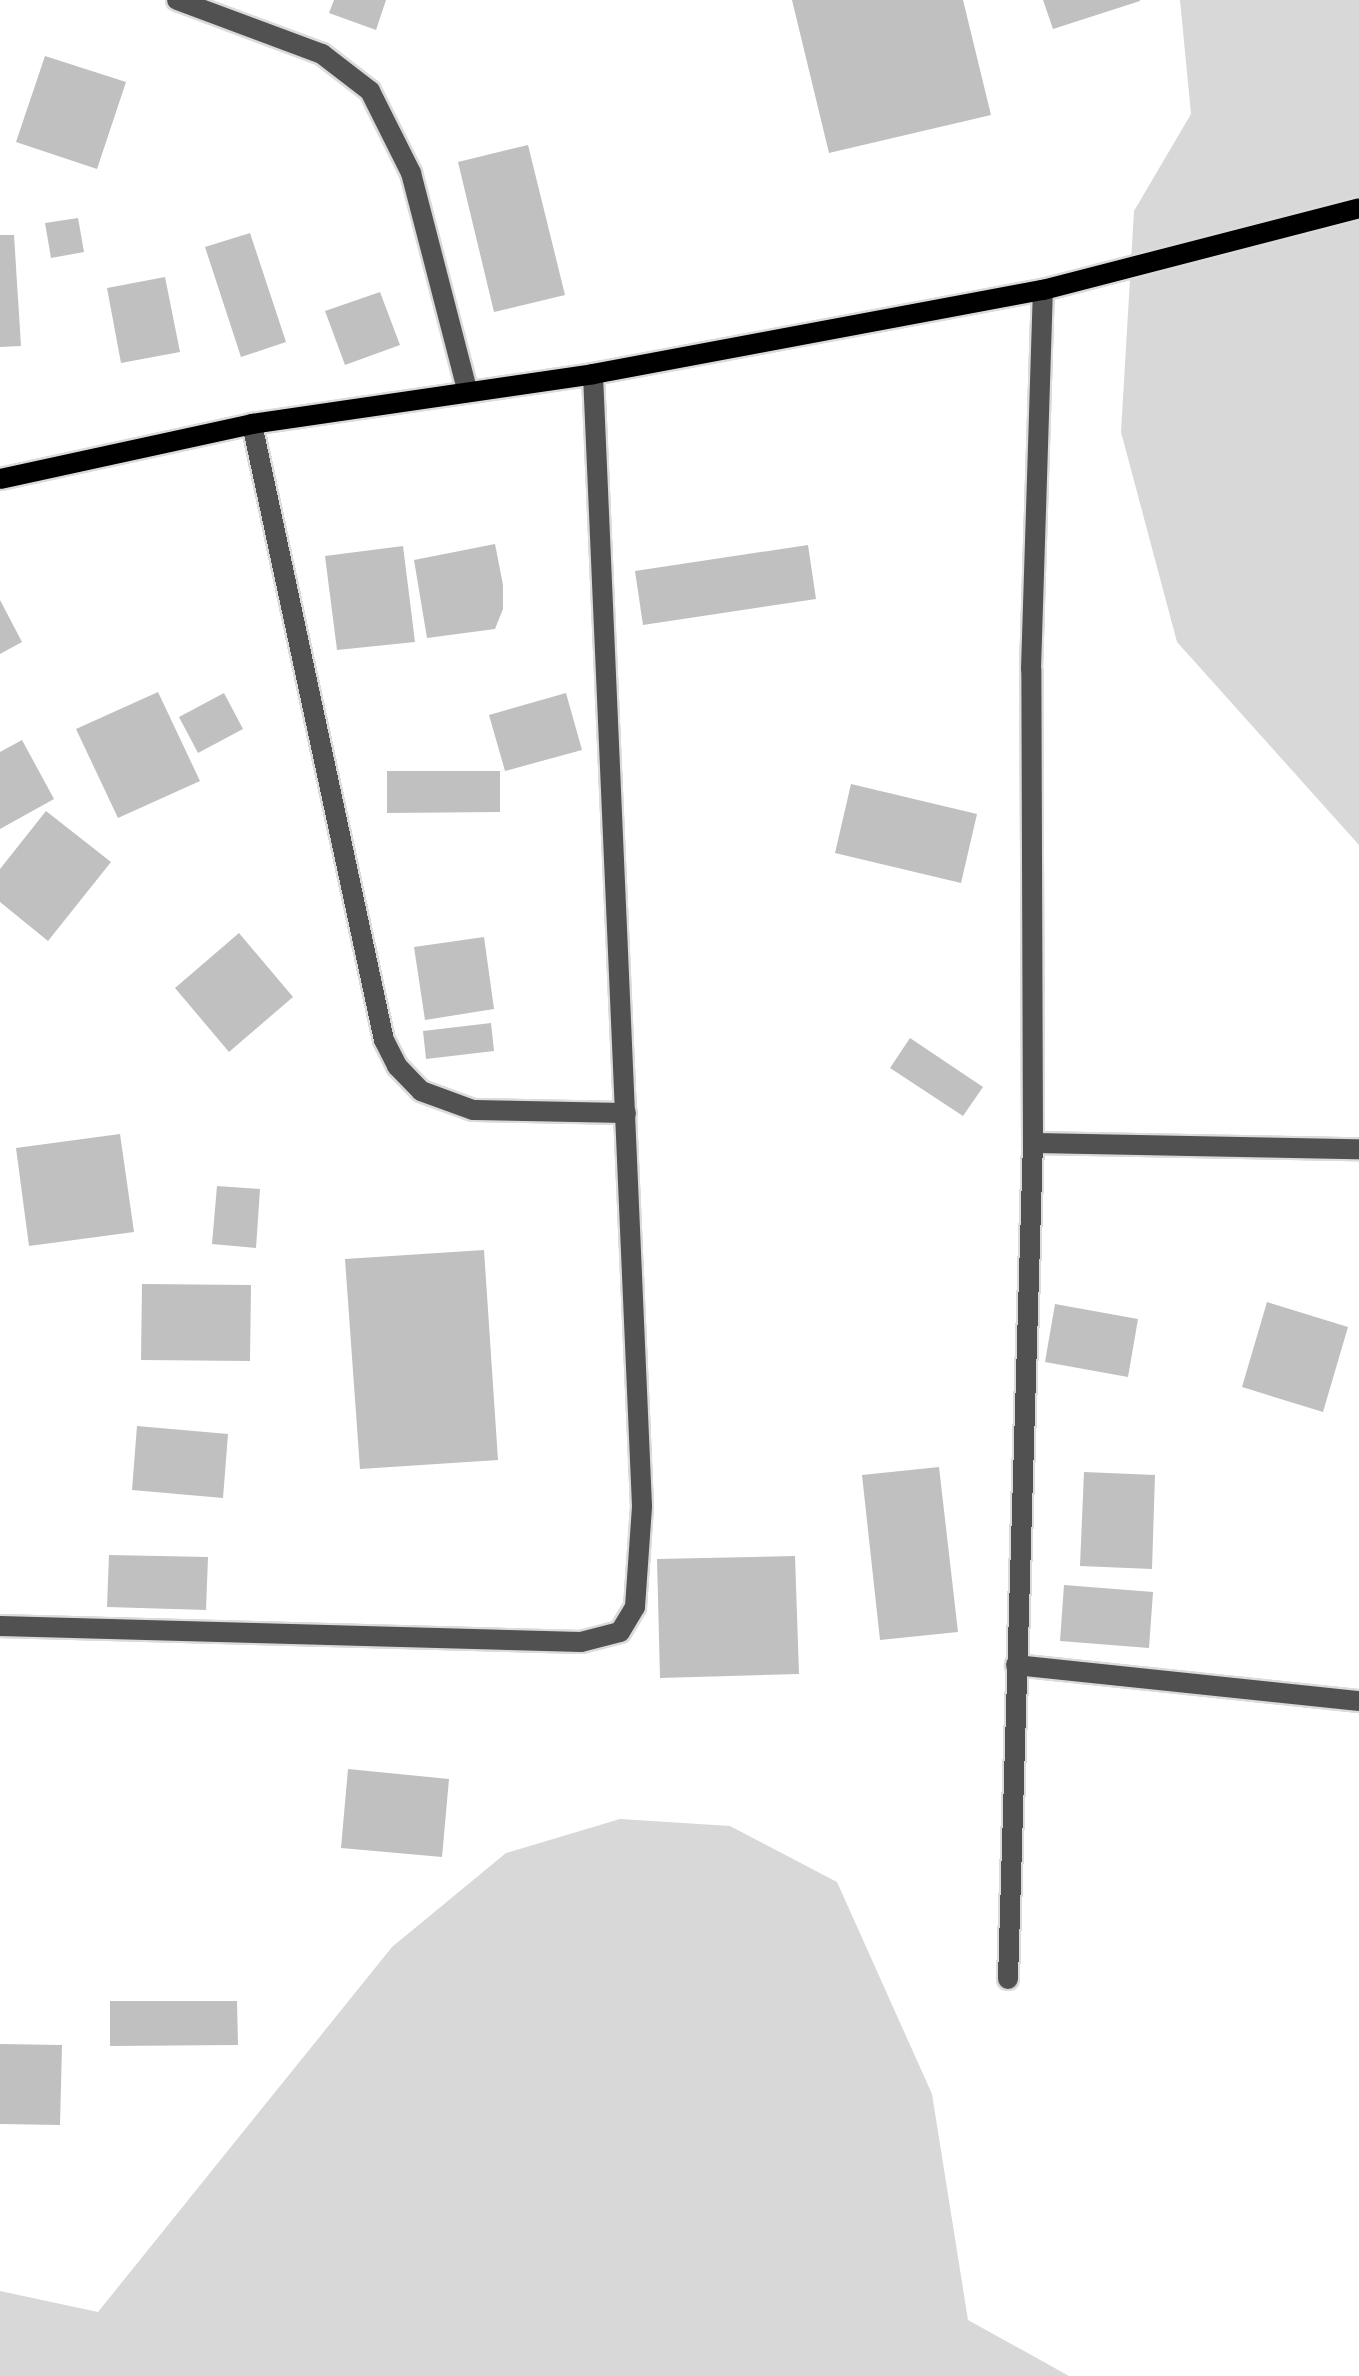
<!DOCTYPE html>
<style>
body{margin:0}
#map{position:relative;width:1359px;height:2376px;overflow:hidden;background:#fff;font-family:"Archivo Narrow",sans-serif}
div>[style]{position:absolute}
.green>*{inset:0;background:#d8d8d8}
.building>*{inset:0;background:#c0c0c0}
.roads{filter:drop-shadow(2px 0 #dbdbdb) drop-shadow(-2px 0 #dbdbdb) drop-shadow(0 2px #dbdbdb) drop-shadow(0 -2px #dbdbdb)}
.minor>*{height:20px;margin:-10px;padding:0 10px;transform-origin:10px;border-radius:10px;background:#515151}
.major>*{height:20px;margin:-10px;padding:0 10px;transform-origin:10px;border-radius:10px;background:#000}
span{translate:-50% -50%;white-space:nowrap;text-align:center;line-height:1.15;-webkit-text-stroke:6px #fff;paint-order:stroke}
</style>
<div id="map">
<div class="green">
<div style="clip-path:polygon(1180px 0,1359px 0,1359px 845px,1177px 642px,1121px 432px,1134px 211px,1191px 114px)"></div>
<div style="clip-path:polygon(620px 1819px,730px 1826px,837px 1882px,932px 2094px,968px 2320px,1069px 2376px,0 2376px,0 2291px,98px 2312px,392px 1947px,506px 1853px)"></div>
</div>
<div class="building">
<div style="clip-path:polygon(334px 0,386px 0,376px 30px,329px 13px)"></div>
<div style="clip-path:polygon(792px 0,963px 0,991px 115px,829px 153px)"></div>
<div style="clip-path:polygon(1043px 0,1140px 0,1140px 1px,1053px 29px)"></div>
<div style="clip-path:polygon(45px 56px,126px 82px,97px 169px,16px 142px)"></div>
<div style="clip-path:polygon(528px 145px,565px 295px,494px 312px,458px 162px)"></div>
<div style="clip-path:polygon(78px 218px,84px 252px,51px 258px,45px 223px)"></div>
<div style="clip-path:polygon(250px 233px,286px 342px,241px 357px,205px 247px)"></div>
<div style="clip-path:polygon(0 235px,14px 235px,21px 346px,0 347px)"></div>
<div style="clip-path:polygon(165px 277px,180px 352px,121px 363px,107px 288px)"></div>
<div style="clip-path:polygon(380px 292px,400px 345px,345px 365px,325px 311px)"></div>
<div style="clip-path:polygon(495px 544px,503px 585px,503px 609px,495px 629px,427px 638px,414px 560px)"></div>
<div style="clip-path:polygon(808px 545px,816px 599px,643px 625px,635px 571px)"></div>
<div style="clip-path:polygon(403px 546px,415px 642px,337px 650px,325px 556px)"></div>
<div style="clip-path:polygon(0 600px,22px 642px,0 654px)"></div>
<div style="clip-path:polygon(158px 692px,200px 781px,118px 818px,76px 729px)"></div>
<div style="clip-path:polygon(224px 693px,243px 729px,198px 753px,179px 717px)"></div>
<div style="clip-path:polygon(566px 693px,582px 750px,505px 771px,489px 715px)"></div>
<div style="clip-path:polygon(22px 740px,54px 799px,0 829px,0 752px)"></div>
<div style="clip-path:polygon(387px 771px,500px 771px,500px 812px,387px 813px)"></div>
<div style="clip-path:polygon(851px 784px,977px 814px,961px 883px,835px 853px)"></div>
<div style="clip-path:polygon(46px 811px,111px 862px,48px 941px,0 902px,0 869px)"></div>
<div style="clip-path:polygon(239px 933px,293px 997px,229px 1052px,175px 988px)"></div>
<div style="clip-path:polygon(484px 937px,494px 1009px,425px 1020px,414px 947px)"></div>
<div style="clip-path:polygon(491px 1023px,494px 1051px,426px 1059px,423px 1031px)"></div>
<div style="clip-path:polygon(910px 1038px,983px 1087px,963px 1116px,890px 1068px)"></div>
<div style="clip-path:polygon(120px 1134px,134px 1232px,29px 1246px,16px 1148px)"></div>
<div style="clip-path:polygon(217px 1186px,260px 1189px,256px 1248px,212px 1244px)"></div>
<div style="clip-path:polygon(484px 1250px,498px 1460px,360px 1469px,345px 1259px)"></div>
<div style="clip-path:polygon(142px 1284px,251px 1285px,250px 1361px,141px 1360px)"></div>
<div style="clip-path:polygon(1267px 1302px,1348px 1327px,1323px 1412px,1242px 1387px)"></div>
<div style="clip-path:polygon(1055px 1304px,1138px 1319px,1128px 1377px,1045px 1362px)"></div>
<div style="clip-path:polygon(137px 1426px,228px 1434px,223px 1498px,132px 1490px)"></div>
<div style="clip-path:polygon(939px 1467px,958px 1632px,880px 1640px,862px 1475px)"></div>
<div style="clip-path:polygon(1084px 1472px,1155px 1475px,1152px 1569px,1080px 1566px)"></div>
<div style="clip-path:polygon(109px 1555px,208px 1557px,206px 1610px,107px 1607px)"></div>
<div style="clip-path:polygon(795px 1556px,799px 1674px,660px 1678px,657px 1559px)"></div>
<div style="clip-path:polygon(1064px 1585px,1153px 1592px,1149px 1648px,1060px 1641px)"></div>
<div style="clip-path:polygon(348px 1769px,449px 1779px,442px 1857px,341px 1848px)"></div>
<div style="clip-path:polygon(110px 2001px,237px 2001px,238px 2045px,110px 2046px)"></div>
<div style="clip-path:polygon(0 2044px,62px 2045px,60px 2125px,0 2124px)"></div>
</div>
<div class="roads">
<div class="minor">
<div style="left:177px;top:0;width:155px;rotate:20.4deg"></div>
<div style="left:322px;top:54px;width:61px;rotate:37.6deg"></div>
<div style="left:370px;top:91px;width:92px;rotate:63.4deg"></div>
<div style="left:411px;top:173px;width:224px;rotate:75.5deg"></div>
<div style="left:252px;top:424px;width:630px;rotate:77.91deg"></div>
<div style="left:384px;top:1040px;width:29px;rotate:63deg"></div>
<div style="left:397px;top:1066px;width:35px;rotate:46deg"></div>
<div style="left:421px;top:1091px;width:55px;rotate:20.1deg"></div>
<div style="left:473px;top:1110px;width:153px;rotate:1.1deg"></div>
<div style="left:1033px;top:1143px;width:326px;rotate:1.1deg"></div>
<div style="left:0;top:1626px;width:581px;rotate:1.58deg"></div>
<div style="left:581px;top:1642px;width:40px;rotate:-14.4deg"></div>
<div style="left:620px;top:1632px;width:29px;rotate:-59deg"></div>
<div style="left:635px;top:1607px;width:101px;rotate:-86deg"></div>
<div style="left:642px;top:1506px;width:1133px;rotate:-92.48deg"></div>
<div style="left:1016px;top:1665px;width:345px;rotate:6deg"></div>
<div style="left:1008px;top:1979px;width:836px;rotate:-88.29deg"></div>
<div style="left:1033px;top:1143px;width:474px;rotate:-90.2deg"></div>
<div style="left:1031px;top:669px;width:379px;rotate:-88.2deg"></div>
</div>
<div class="major">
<div style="left:0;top:479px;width:258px;rotate:-12.3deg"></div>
<div style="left:252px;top:424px;width:345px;rotate:-8.3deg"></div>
<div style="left:593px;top:374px;width:458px;rotate:-10.6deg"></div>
<div style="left:1043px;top:290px;width:326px;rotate:-14.5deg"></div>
</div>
</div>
</div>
